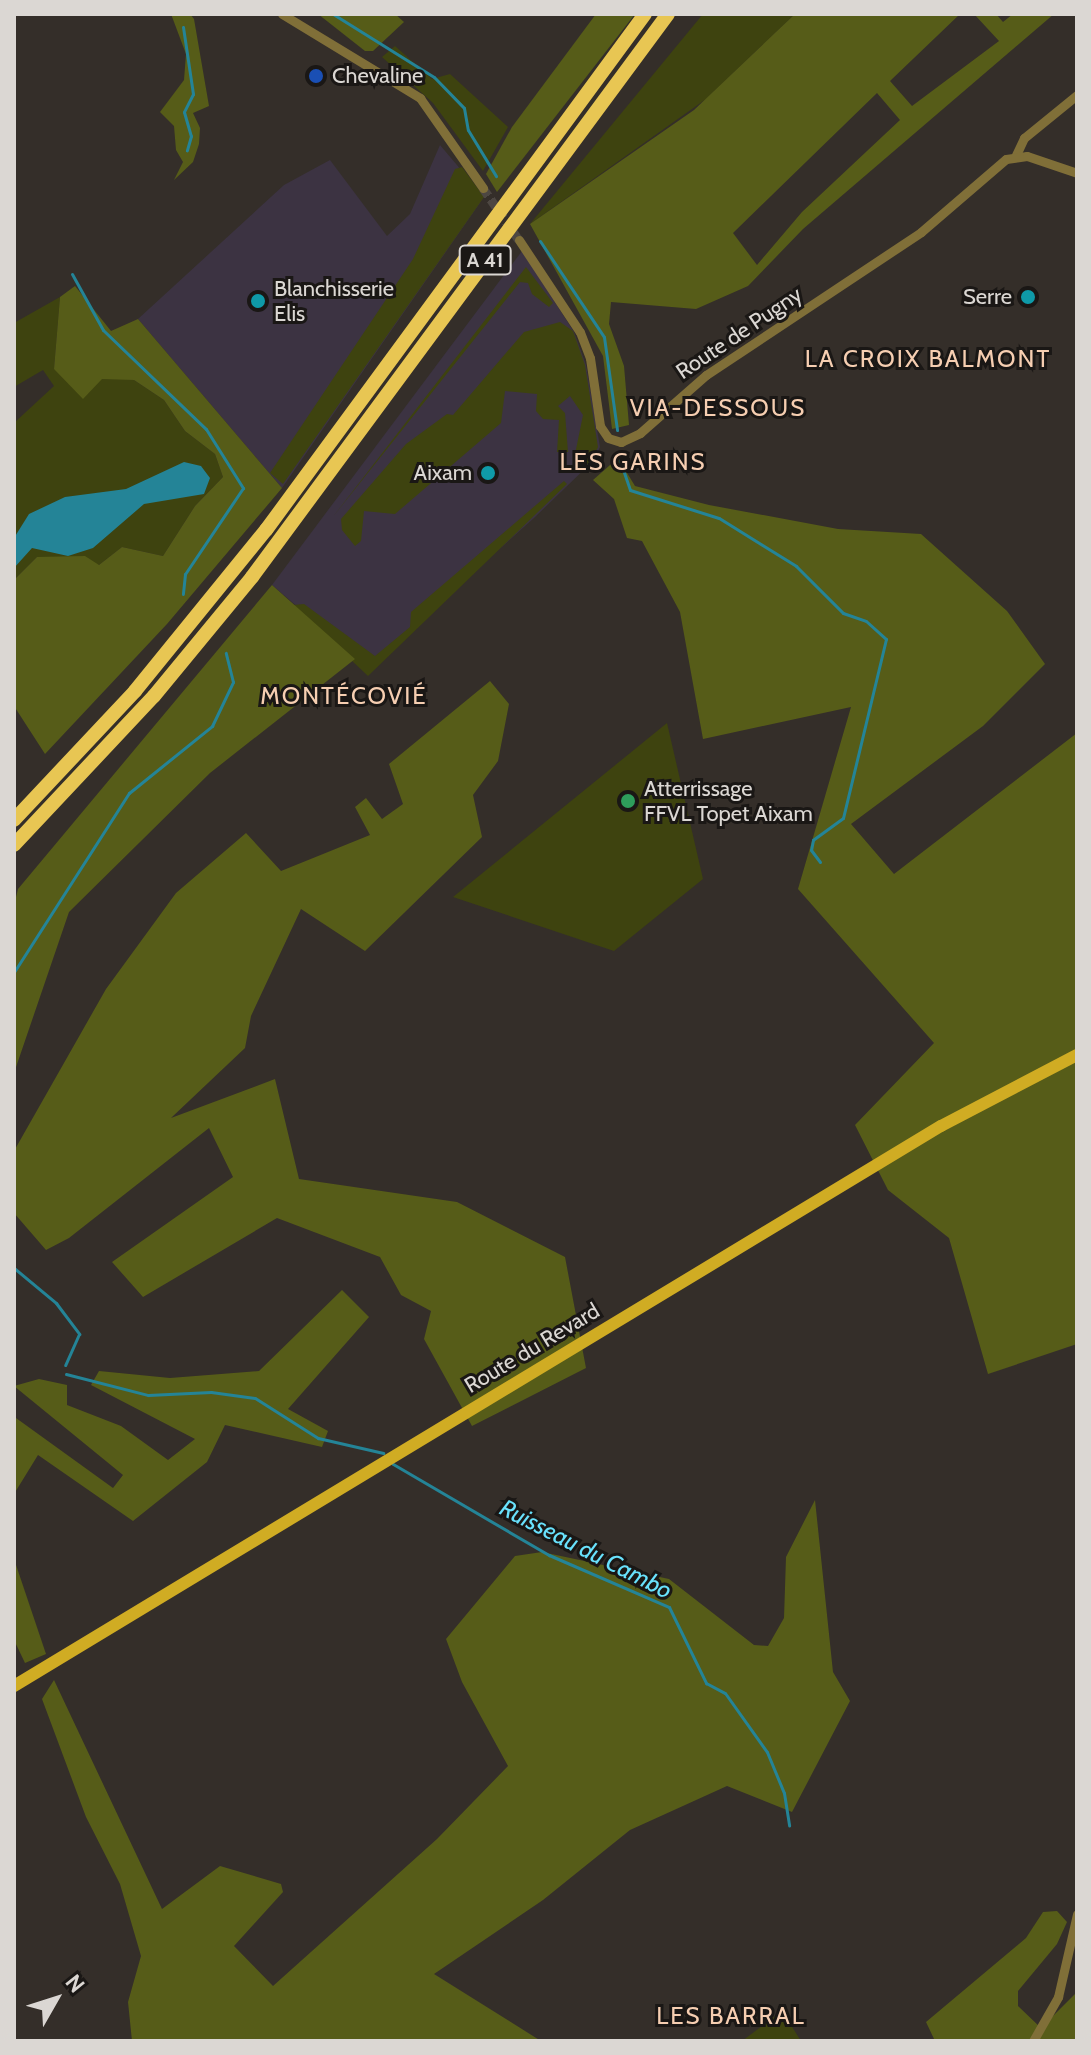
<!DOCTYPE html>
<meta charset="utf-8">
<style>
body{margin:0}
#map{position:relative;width:1091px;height:2055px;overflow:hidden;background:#342e29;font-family:Cabin,sans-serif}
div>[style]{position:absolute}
.industrial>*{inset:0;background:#3c3342}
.green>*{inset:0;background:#3e430f}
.forest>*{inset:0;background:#565c18}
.water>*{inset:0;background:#248497}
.stream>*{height:3px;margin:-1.5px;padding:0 1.5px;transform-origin:1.5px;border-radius:1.5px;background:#248497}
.minor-tunnel>*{height:9px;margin-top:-4.5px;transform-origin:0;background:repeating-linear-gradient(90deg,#4d4742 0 9px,transparent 0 13.5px)}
.minor>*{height:9px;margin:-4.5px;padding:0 4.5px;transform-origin:4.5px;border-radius:4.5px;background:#806f38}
.major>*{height:12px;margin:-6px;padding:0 6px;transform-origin:6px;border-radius:6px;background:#d0ac23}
.highway>*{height:14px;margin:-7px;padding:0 7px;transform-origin:7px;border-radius:7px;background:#e8c653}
.dots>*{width:22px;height:22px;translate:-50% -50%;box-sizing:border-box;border:4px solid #1a1715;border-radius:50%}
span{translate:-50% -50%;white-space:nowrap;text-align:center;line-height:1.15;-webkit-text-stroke:6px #1a1715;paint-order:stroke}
.shield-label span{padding:2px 6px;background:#1a1715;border:2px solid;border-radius:6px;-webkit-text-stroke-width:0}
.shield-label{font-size:20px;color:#dbd7d3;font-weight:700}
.poi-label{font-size:22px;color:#dbd7d3}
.left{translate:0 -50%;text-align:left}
.right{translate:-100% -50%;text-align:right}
.street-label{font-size:22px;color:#dbd7d3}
.neighbourhood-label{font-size:24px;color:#f6ceb1;letter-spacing:2px}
.water-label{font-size:24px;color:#69e2fd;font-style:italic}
.frame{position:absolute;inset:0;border:16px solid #dbd7d3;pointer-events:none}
.north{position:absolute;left:16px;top:1959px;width:80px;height:80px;-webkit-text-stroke:6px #1a1715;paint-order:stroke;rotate:51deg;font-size:22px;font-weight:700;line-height:32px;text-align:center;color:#dbd7d3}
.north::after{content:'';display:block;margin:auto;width:28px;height:36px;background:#dbd7d3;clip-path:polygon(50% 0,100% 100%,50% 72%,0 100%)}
</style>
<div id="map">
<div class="industrial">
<div style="clip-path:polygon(440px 145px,484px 197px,282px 488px,138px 319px,284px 185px,330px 160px,387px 236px,410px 214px)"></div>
<div style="clip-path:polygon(522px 251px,574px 332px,586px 365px,600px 447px,594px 460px,534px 518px,368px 667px,272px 585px)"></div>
</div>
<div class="green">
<div style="clip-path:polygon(703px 14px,795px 14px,706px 99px,530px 224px)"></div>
<div style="clip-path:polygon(395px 46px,432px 79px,450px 74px,508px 127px,483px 171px,433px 103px,382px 57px)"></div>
<div style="clip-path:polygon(462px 167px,484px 197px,283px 484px,270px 473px,413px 259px,455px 169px)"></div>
<div style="clip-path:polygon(526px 267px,553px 303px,549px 307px,532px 294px,528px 283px,520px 282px,332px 518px)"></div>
<div style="clip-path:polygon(60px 297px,54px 369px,134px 380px,164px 400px,185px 431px,215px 454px,223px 477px,195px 506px,163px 556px,122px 547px,99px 565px,37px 557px,14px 580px,14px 423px,54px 386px,43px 370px,14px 387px,14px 323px)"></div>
<div style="clip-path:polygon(560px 322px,573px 331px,585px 365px,598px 447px,592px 459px,582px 470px,572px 469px,583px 415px,570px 396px,558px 406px,565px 413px,568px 452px,557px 452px,559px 420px,543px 419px,536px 411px,537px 394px,505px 391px,501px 423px,395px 514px,364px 511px,361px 541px,355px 546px,342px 530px,341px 519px,406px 444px,447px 414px,453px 415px,524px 332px)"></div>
<div style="clip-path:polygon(564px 481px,567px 484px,368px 676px,293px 605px,304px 604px,375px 656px,410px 627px,411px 612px)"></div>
<div style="clip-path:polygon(667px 723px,703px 879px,614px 951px,453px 897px)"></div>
<div style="clip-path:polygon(782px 2011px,801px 2041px,742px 2041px)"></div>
</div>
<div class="forest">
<div style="clip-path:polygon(171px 14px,190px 14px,194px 19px,209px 106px,193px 113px,200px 128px,199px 144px,193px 162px,174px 180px,183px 162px,176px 150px,174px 126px,160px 112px,184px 80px,186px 54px)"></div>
<div style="clip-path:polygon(318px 14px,395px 14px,404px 22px,373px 51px,365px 51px)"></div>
<div style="clip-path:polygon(596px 14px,635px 14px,497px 192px,486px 174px,512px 127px)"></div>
<div style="clip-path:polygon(evenodd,795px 14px,960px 14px,890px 81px,912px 106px,999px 41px,974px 14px,996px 14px,1003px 22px,1013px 14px,1054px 14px,803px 229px,748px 286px,696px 309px,611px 302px,609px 324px,624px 366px,629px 425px,612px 429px,603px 356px,530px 224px,694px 110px,795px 14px,877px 93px,900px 120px,802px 212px,757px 265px,733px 233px,877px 93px)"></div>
<div style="clip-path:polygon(75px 286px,111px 331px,138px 319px,282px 488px,167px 624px,45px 754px,14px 706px,14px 580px,37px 557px,85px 556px,99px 565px,122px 547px,163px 556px,195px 506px,223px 477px,215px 454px,185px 431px,164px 400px,134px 380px,102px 379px,83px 399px,54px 369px,60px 297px)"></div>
<div style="clip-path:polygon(618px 458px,635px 486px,709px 505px,838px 529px,921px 534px,1007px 611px,1045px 664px,983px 726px,851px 824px,894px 874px,1077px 733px,1077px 1344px,988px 1374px,949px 1238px,888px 1190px,855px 1125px,934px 1043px,798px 889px,851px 707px,703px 739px,680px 612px,642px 541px,627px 538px,614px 499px,593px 480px)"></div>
<div style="clip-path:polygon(272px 585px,355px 659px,210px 773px,69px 912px,14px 1073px,14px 905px,18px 889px)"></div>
<div style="clip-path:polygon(490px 681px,509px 704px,498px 761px,473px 795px,482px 837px,365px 951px,301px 909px,251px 1016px,245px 1048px,171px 1118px,275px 1079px,299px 1179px,457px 1202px,565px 1257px,586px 1368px,472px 1426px,424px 1339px,431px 1311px,401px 1295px,380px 1257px,277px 1218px,143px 1297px,112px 1262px,233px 1177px,209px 1128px,69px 1238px,46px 1250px,14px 1213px,14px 1151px,106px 989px,176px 893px,246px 833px,281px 871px,370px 835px,355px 807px,366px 798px,382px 819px,403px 804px,389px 764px)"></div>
<div style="clip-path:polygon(342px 1290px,369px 1317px,288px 1409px,328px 1431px,322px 1447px,225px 1425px,207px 1462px,133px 1521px,38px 1455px,14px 1494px,16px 1418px,113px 1488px,123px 1475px,14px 1386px,39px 1379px,67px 1385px,67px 1405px,121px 1426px,168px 1460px,195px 1439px,91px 1385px,99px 1371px,170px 1378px,259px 1371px)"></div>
<div style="clip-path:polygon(815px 1500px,833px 1672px,850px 1701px,792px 1812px,727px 1786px,630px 1830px,543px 1900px,434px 1974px,541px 2041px,132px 2041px,128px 2002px,141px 1956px,120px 1884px,86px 1817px,42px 1699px,54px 1680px,162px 1909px,220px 1866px,281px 1884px,283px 1892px,234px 1946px,273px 1986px,437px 1839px,508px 1766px,462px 1682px,446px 1639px,515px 1556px,542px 1552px,669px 1579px,754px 1645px,768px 1646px,784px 1618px,786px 1557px)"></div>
<div style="clip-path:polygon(14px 1559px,46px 1654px,25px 1663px,14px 1640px)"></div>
<div style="clip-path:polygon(1057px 1911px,1067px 1922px,1057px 1944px,1018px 1991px,1018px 2006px,1041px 2028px,1077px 1992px,1077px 2041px,935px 2041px,926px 2022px,1026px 1938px,1043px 1912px)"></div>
</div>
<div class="water">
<div style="clip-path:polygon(184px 462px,201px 466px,210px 478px,204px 494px,144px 504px,93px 548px,68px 556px,32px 548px,14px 568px,14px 538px,29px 514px,65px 497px,126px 489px)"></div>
</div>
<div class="stream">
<div style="left:333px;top:14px;width:119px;rotate:32deg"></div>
<div style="left:434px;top:77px;width:43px;rotate:45.9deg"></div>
<div style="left:464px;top:108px;width:22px;rotate:80deg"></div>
<div style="left:468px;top:130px;width:54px;rotate:58.7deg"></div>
<div style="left:183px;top:27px;width:68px;rotate:81.5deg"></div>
<div style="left:193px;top:94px;width:20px;rotate:117deg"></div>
<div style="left:184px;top:112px;width:25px;rotate:74deg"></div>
<div style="left:191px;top:136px;width:15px;rotate:106deg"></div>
<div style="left:540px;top:241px;width:115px;rotate:56.3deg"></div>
<div style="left:604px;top:337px;width:94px;rotate:82deg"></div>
<div style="left:72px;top:274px;width:64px;rotate:61deg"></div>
<div style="left:103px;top:330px;width:143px;rotate:43.9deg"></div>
<div style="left:206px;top:429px;width:70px;rotate:57.9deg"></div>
<div style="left:243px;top:488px;width:104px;rotate:124deg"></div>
<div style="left:185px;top:574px;width:20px;rotate:96deg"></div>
<div style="left:618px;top:455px;width:37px;rotate:71deg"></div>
<div style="left:630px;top:490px;width:93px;rotate:17.5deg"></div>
<div style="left:719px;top:518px;width:91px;rotate:31.9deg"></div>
<div style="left:796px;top:566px;width:66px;rotate:45deg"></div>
<div style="left:843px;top:613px;width:24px;rotate:19deg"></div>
<div style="left:866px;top:621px;width:27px;rotate:42deg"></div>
<div style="left:886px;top:639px;width:184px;rotate:103.5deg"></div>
<div style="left:843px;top:818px;width:37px;rotate:144deg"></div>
<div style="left:813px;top:840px;width:10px;rotate:101deg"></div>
<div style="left:811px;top:850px;width:15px;rotate:53deg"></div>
<div style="left:14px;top:972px;width:213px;rotate:-57.3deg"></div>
<div style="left:129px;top:793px;width:107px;rotate:-38.9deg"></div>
<div style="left:212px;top:726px;width:49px;rotate:-64.5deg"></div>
<div style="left:233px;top:682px;width:30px;rotate:-104deg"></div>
<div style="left:14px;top:1268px;width:55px;rotate:39.8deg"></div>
<div style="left:56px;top:1303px;width:39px;rotate:53deg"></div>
<div style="left:79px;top:1334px;width:34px;rotate:114deg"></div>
<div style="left:66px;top:1374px;width:85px;rotate:14.4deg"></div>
<div style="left:148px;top:1395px;width:63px;rotate:-2.7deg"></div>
<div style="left:211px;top:1392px;width:44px;rotate:7.8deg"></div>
<div style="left:255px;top:1398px;width:75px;rotate:32.4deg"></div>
<div style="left:318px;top:1438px;width:67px;rotate:13deg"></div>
<div style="left:393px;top:1464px;width:181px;rotate:30.3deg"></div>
<div style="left:549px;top:1555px;width:131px;rotate:23.4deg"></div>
<div style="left:669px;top:1607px;width:85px;rotate:64deg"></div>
<div style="left:706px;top:1683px;width:21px;rotate:28deg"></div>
<div style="left:725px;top:1693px;width:72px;rotate:54.6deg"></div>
<div style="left:767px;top:1752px;width:44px;rotate:67.5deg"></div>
<div style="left:784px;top:1793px;width:33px;rotate:81deg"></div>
</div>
<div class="minor-tunnel">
<div style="left:483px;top:188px;width:63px;rotate:55.3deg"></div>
</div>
<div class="minor">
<div style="left:282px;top:14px;width:162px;rotate:31.3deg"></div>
<div style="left:420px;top:98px;width:110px;rotate:55deg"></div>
<div style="left:1016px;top:155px;width:19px;rotate:-65deg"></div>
<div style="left:1024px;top:138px;width:68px;rotate:-39.1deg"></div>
<div style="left:519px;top:240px;width:110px;rotate:56.5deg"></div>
<div style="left:580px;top:332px;width:28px;rotate:69deg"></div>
<div style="left:590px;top:358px;width:69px;rotate:81.6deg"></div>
<div style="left:600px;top:426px;width:14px;rotate:56deg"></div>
<div style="left:608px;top:438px;width:14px;rotate:17deg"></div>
<div style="left:621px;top:442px;width:21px;rotate:-25deg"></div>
<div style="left:640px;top:433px;width:88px;rotate:-41.3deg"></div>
<div style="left:706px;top:375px;width:258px;rotate:-33.6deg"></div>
<div style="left:921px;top:232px;width:112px;rotate:-40.7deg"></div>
<div style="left:1006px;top:159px;width:21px;rotate:-8deg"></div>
<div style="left:1027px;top:156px;width:53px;rotate:18.8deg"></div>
<div style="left:1033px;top:2041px;width:51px;rotate:-60.4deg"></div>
<div style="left:1058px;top:1997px;width:85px;rotate:-77.1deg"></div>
</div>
<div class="major">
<div style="left:14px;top:1686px;width:1083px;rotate:-31.14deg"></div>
<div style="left:941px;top:1126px;width:153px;rotate:-27.6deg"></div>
</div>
<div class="highway">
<div style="left:14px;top:820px;width:177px;rotate:-46.8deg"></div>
<div style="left:135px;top:691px;width:208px;rotate:-50.9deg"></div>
<div style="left:266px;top:530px;width:640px;rotate:-53.7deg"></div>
<div style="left:14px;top:845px;width:204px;rotate:-46.8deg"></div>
<div style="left:154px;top:696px;width:154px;rotate:-50.5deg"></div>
<div style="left:252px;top:577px;width:700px;rotate:-53.54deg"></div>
</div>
<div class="dots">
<div style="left:316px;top:76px;background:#1a4fb4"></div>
<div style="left:1028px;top:297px;background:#0f9aa8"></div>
<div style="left:258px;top:301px;background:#0f9aa8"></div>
<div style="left:488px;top:473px;background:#0f9aa8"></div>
<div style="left:628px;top:801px;background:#2e9e5b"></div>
</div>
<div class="shield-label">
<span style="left:485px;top:260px">A 41</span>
</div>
<div class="poi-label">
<span class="left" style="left:332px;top:76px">Chevaline</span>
<span class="left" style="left:274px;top:301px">Blanchisserie<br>Elis</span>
<span class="right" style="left:1012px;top:297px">Serre</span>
<span class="right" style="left:472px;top:473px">Aixam</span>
<span class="left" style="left:644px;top:801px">Atterrissage<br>FFVL Topet Aixam</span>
</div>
<div class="street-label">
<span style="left:739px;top:333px;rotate:-34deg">Route de Pugny</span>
<span style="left:532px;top:1348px;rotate:-31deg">Route du Revard</span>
</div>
<div class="neighbourhood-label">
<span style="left:928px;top:359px">LA CROIX BALMONT</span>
<span style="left:718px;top:408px">VIA-DESSOUS</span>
<span style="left:633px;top:462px">LES GARINS</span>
<span style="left:344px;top:696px">MONTÉCOVIÉ</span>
<span style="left:731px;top:2016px">LES BARRAL</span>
</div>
<div class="water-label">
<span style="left:586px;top:1549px;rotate:27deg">Ruisseau du Cambo</span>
</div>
<div class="frame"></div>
<div class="north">N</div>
</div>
